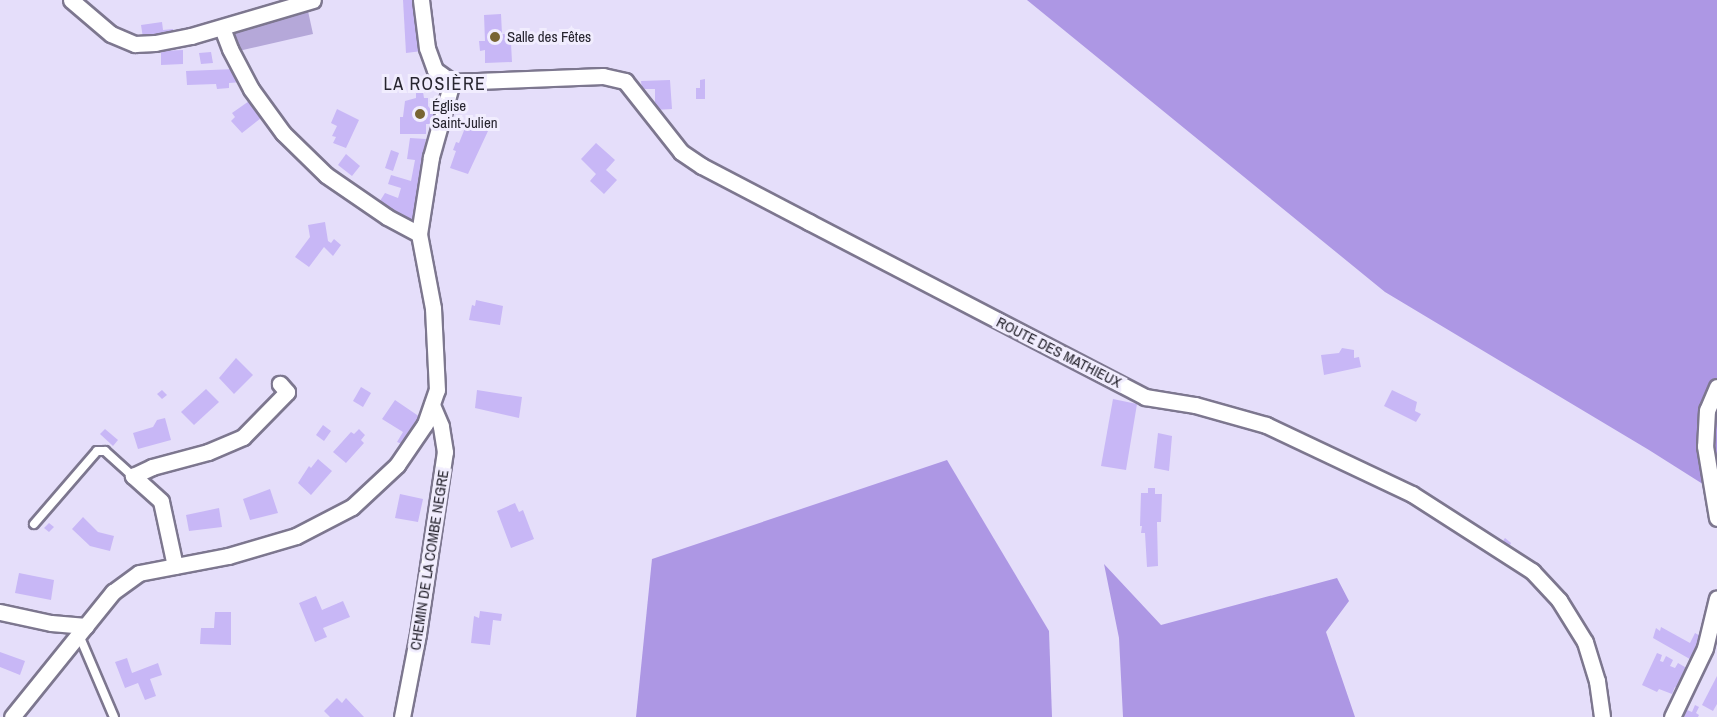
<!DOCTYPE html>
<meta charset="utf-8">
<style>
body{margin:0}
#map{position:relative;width:1717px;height:717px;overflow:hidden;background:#e5defa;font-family:"Archivo Narrow",sans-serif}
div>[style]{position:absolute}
.green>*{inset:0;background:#b5a8d9}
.forest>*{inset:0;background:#ad97e4}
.building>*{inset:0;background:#c8b7f6}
.roads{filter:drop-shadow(2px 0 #7d778f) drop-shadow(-2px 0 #7d778f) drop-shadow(0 2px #7d778f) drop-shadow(0 -2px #7d778f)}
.service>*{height:8px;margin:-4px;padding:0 4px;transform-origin:4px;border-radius:4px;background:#fff}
.minor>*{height:15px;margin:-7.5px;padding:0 7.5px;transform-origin:7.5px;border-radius:7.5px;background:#fff}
.dots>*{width:16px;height:16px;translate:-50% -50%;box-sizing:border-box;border:3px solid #f1edfe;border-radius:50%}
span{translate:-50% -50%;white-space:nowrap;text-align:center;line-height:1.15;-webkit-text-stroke:6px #f1edfe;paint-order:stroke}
.poi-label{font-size:15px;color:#27252f}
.left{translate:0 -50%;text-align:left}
.street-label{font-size:15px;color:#27252f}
.quarter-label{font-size:18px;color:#27252f;letter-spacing:1.5px}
</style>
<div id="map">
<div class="green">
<div style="clip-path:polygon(308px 11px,313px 34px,234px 52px,228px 32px)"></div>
</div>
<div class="forest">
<div style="clip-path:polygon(1027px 0,1717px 0,1717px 493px,1649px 450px,1385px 292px)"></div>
<div style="clip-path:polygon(947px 460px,1049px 631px,1052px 717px,636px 717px,652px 559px)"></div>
<div style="clip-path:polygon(1104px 564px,1161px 625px,1337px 578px,1349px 601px,1326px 632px,1355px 717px,1123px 717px,1119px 638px)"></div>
</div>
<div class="building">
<div style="clip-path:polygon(403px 0,417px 0,422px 51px,406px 53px)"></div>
<div style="clip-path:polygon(501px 14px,502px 34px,506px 34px,506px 43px,511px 43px,512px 62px,485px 63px,485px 50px,480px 51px,479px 41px,485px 41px,484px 15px)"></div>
<div style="clip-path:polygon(162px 22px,163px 30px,173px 29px,174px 34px,143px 38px,141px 25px)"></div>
<div style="clip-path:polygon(183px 50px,183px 64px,161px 65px,161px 51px)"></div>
<div style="clip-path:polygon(211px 52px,213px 63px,201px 64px,199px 53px)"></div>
<div style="clip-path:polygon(235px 69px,242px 82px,229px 83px,229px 88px,217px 89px,216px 84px,187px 85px,186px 71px)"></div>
<div style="clip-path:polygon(705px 79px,705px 99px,696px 99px,696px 88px,700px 88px,700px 80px)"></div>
<div style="clip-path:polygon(670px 80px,672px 109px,655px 110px,655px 89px,642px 89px,641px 81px)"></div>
<div style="clip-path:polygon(423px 92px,424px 98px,428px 98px,428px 106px,431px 110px,435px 110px,435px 124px,426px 124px,426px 134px,400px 134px,400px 117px,403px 117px,405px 101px,416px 98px,416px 93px)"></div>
<div style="clip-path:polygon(252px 99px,265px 115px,242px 133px,231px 121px,235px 117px,232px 113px)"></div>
<div style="clip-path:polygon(337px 109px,359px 120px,346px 148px,333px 143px,336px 137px,332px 136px,337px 126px,331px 123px)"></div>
<div style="clip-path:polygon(467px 123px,488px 131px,468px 174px,450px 168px,456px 151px,453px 150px,456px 142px,459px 143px)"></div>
<div style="clip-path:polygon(410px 138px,426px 139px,413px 223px,376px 207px,385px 193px,398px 198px,401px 188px,388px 184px,391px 175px,411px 181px,415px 160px,407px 159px)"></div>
<div style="clip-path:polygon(596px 143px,615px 160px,606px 170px,617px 180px,604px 194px,590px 181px,596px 174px,581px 159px)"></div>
<div style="clip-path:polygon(391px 150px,399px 153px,393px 171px,385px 168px)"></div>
<div style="clip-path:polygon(346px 154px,360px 166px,352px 176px,338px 165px)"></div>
<div style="clip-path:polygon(325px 222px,328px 241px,331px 243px,334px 239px,341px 245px,333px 256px,324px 247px,309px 267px,295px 257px,310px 237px,308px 225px)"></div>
<div style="clip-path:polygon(476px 300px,503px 306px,500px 325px,469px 320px,472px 305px,475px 306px)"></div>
<div style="clip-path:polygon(1342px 348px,1354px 350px,1354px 358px,1359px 357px,1361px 367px,1324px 375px,1321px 355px,1339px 353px)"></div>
<div style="clip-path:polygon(236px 358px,253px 375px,234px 394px,219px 378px)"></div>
<div style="clip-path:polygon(361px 387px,371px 393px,363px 407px,353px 401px)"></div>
<div style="clip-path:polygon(206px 389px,219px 402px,194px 425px,181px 412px)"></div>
<div style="clip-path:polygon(162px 390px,167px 395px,162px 399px,157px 394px)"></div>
<div style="clip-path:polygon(477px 390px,522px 397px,519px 418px,475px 408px)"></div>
<div style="clip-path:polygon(1392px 390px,1417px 402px,1415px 411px,1421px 414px,1416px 422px,1384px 406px)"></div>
<div style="clip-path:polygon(1113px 399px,1137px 404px,1126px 470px,1101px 466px)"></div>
<div style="clip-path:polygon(395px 400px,420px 417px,409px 435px,407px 446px,397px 442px,403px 432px,382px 419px)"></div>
<div style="clip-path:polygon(165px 418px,171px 440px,138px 449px,133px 433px,153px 427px,157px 420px)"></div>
<div style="clip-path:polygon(323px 425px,331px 431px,324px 441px,316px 435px)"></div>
<div style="clip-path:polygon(105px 429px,118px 440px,113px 446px,100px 434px)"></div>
<div style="clip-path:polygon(359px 429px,365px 435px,361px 440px,364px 443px,346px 463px,333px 452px,351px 432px,354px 434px)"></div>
<div style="clip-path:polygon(1158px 433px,1172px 436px,1169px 471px,1154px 468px)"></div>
<div style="clip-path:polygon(318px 459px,332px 471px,311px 495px,298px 483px,309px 466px,311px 468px)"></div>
<div style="clip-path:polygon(1148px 488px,1155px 488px,1155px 494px,1162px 494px,1161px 522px,1157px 522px,1158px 566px,1147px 567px,1145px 533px,1141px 533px,1142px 526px,1140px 526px,1141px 493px,1148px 493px)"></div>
<div style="clip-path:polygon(270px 489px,278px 513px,250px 520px,243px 499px)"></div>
<div style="clip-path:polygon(400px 494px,423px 499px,418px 522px,395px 518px)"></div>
<div style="clip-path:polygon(515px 503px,519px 512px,523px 510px,534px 539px,511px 548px,497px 511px)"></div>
<div style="clip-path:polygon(219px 508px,222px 527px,189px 531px,186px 515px)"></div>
<div style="clip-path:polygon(83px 517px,98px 532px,114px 536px,110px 551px,90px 546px,72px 529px)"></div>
<div style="clip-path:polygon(49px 523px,54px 527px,49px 532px,44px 528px)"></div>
<div style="clip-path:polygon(1505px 538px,1511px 543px,1508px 549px,1501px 544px)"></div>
<div style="clip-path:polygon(19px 573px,54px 580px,51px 600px,15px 593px)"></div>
<div style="clip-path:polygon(316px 596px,322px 610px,343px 601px,350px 617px,323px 628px,327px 637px,315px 642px,299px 603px)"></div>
<div style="clip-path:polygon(480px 611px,502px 614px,501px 621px,493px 620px,490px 645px,471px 643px,474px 616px,479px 618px)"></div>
<div style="clip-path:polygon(215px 612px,231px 612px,231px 645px,200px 644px,201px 628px,214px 628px)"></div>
<div style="clip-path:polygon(1661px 627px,1690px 643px,1695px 633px,1704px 638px,1695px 662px,1653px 638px,1656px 628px,1660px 631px)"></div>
<div style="clip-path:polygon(0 652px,25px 661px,20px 675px,0 667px)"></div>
<div style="clip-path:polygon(1657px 653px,1662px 655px,1660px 661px,1663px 662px,1666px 656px,1673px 660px,1670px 666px,1675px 668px,1678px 663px,1690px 670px,1681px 689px,1675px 687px,1672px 694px,1659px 689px,1657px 692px,1642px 685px)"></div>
<div style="clip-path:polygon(127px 658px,132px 673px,158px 663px,162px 675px,150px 679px,156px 696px,145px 700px,138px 683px,125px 688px,115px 662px)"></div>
<div style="clip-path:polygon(1717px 676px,1717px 704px,1713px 711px,1702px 705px)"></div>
<div style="clip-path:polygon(337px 698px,342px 703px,346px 698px,364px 717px,330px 717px,324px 711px)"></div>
<div style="clip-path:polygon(1684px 699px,1690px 702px,1687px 710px,1692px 712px,1695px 705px,1699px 707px,1696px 713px,1699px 715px,1698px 717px,1675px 717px)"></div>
</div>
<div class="roads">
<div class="service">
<div style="left:34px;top:524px;width:96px;rotate:-49.2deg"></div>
<div style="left:97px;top:451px;width:8px"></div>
<div style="left:105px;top:451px;width:38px;rotate:42deg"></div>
<div style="left:79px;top:635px;width:89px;rotate:66.9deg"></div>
</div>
<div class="minor">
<div style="left:71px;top:0;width:52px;rotate:40.4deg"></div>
<div style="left:111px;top:34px;width:26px;rotate:23deg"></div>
<div style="left:135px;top:44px;width:20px;rotate:-3deg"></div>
<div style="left:155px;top:43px;width:37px;rotate:-11deg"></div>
<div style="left:191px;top:36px;width:127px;rotate:-16.4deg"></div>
<div style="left:421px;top:0;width:48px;rotate:82.9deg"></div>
<div style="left:427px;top:48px;width:23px;rotate:70deg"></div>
<div style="left:435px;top:70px;width:21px;rotate:35deg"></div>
<div style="left:222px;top:28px;width:22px;rotate:69deg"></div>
<div style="left:230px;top:49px;width:45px;rotate:62.3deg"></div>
<div style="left:251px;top:89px;width:54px;rotate:54deg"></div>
<div style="left:283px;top:133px;width:60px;rotate:44.3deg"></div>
<div style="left:326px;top:175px;width:74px;rotate:34.5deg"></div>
<div style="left:387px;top:217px;width:36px;rotate:28deg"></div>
<div style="left:452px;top:82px;width:151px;rotate:-2.3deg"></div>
<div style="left:603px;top:76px;width:23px;rotate:13deg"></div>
<div style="left:625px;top:81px;width:90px;rotate:51.7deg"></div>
<div style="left:681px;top:152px;width:25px;rotate:34deg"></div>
<div style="left:702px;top:166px;width:121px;rotate:27.6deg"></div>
<div style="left:809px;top:222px;width:379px;rotate:27.5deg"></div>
<div style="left:1145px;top:397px;width:51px;rotate:9.1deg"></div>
<div style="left:1195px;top:405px;width:74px;rotate:15.7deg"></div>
<div style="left:1266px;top:425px;width:161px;rotate:25.3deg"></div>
<div style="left:1412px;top:494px;width:143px;rotate:32.7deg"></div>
<div style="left:1532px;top:571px;width:40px;rotate:47deg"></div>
<div style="left:1559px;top:600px;width:49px;rotate:58.2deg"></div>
<div style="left:1585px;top:642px;width:41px;rotate:72.9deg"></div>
<div style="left:1597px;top:681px;width:36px;rotate:82deg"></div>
<div style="left:1717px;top:387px;width:25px;rotate:113deg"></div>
<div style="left:1707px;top:410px;width:36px;rotate:93deg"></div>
<div style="left:1705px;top:446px;width:73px;rotate:80.5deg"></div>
<div style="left:175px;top:566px;width:66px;rotate:-102.2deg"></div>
<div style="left:161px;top:501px;width:38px;rotate:-138deg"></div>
<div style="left:133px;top:476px;width:21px;rotate:-25deg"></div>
<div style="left:152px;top:467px;width:58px;rotate:-15deg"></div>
<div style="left:208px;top:452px;width:38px;rotate:-23deg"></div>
<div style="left:243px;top:437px;width:63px;rotate:-45.6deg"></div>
<div style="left:287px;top:392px;width:11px;rotate:-131deg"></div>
<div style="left:0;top:612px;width:52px;rotate:12.2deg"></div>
<div style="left:51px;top:623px;width:35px;rotate:5deg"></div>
<div style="left:12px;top:717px;width:161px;rotate:-51.1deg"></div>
<div style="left:113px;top:592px;width:32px;rotate:-36deg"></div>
<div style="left:139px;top:573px;width:91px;rotate:-10.8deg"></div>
<div style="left:228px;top:556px;width:71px;rotate:-16.4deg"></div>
<div style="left:296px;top:536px;width:63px;rotate:-27.4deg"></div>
<div style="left:352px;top:507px;width:62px;rotate:-43deg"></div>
<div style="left:397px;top:465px;width:50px;rotate:-55.7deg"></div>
<div style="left:425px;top:424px;width:36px;rotate:-71deg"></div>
<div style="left:437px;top:390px;width:82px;rotate:-92.8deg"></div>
<div style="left:433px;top:308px;width:75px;rotate:-100.7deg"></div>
<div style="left:419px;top:234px;width:78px;rotate:-81.1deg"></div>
<div style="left:431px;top:157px;width:78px;rotate:-74.4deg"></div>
<div style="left:402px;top:717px;width:85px;rotate:-79.1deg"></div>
<div style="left:418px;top:634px;width:184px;rotate:-81.6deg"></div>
<div style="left:445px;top:452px;width:26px;rotate:-99deg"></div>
<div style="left:441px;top:426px;width:23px;rotate:-113deg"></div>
<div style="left:1672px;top:717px;width:76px;rotate:-64.4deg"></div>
<div style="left:1705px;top:648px;width:51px;rotate:-76.5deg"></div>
</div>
</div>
<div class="dots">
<div style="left:495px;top:37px;background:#786433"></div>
<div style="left:420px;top:114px;background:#786433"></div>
</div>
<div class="poi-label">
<span class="left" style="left:507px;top:37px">Salle des Fêtes</span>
<span class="left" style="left:432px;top:114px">Église<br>Saint-Julien</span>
</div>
<div class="street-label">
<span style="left:1059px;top:352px;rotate:27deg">ROUTE DES MATHIEUX</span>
<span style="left:429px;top:560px;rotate:-81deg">CHEMIN DE LA COMBE NEGRE</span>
</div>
<div class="quarter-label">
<span style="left:435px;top:84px">LA ROSIÈRE</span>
</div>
</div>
